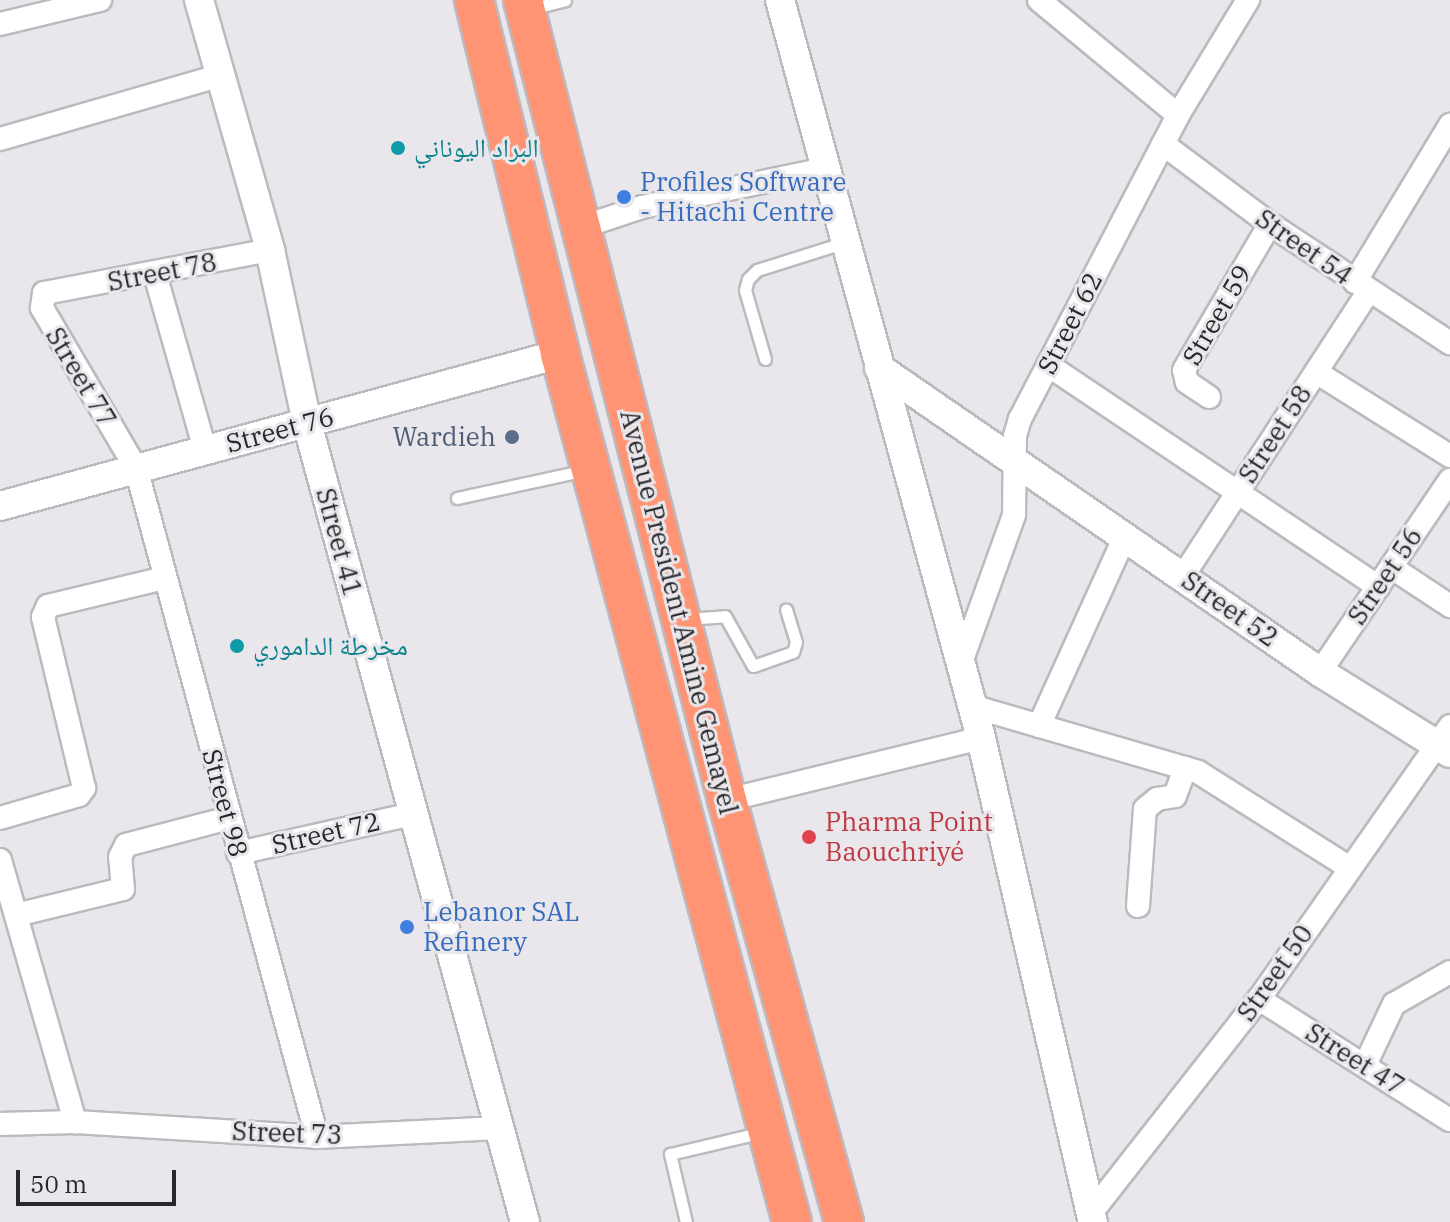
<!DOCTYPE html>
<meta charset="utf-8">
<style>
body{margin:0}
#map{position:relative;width:1450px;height:1222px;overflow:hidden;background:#e9e7eb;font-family:"IBM Plex Serif","Noto Naskh Arabic",serif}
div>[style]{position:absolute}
.roads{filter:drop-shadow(2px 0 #bcbabe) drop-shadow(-2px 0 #bcbabe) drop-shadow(0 2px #bcbabe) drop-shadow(0 -2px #bcbabe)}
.service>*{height:11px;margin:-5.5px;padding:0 5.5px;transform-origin:5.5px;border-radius:5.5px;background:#fff}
.minor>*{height:22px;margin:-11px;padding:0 11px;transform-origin:11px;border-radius:11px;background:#fff}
.tertiary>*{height:28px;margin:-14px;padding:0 14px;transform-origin:14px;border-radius:14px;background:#fff}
.trunk>*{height:38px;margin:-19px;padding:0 19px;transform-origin:19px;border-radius:19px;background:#fe9473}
.dots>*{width:22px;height:22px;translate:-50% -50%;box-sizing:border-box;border:4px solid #e9e7eb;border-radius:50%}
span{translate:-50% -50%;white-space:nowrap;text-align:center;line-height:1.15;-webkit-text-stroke:6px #e9e7eb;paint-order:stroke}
.culture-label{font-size:26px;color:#0d838f}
.left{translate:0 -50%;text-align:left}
.shop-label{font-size:26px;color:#366cbe}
.street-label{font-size:26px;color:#282729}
.service-label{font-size:26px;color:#4e5e75}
.right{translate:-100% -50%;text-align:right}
.health-label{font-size:26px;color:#be3a42}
.scale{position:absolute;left:16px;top:1170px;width:160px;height:36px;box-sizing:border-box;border:4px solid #282729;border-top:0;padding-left:10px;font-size:24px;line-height:28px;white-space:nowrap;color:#282729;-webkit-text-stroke:6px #e9e7eb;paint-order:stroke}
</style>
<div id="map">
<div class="roads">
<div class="service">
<div style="left:530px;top:9px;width:36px;rotate:-14deg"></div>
<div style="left:765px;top:359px;width:72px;rotate:-106.2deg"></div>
<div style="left:745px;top:290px;width:11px;rotate:-75deg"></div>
<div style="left:748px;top:279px;width:13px;rotate:-45deg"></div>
<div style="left:757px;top:270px;width:93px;rotate:-17.5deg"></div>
<div style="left:457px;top:498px;width:133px;rotate:-12.2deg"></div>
<div style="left:686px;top:619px;width:39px;rotate:-4deg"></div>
<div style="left:725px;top:616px;width:57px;rotate:60.8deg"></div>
<div style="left:753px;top:666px;width:42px;rotate:-19.3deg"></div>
<div style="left:793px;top:652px;width:10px;rotate:-73deg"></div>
<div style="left:796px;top:642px;width:34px;rotate:-107deg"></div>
<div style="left:686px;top:1222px;width:70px;rotate:-103.2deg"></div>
<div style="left:670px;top:1154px;width:96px;rotate:-13.3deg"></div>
</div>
<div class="minor">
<div style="left:1039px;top:0;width:180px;rotate:39.6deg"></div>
<div style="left:0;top:24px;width:103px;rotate:-13.5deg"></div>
<div style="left:0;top:139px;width:227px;rotate:-16.1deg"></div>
<div style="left:1163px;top:144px;width:134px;rotate:36.8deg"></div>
<div style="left:1270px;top:224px;width:216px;rotate:33.5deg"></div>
<div style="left:582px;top:227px;width:63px;rotate:-18.4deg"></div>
<div style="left:642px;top:207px;width:188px;rotate:-11.7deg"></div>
<div style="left:270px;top:250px;width:230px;rotate:169.2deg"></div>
<div style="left:44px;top:293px;width:15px;rotate:98deg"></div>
<div style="left:42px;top:308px;width:186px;rotate:59.6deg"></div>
<div style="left:136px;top:468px;width:693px;rotate:74.86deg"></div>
<div style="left:155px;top:274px;width:182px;rotate:74.1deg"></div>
<div style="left:1355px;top:282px;width:184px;rotate:-58.8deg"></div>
<div style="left:1048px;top:365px;width:398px;rotate:33.9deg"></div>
<div style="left:1316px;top:372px;width:158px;rotate:32.1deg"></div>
<div style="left:1209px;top:397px;width:27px;rotate:-146deg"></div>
<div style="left:1187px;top:382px;width:12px;rotate:-104deg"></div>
<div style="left:1184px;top:370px;width:169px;rotate:-59.5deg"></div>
<div style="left:1391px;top:567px;width:71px;rotate:33.5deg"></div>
<div style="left:1183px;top:576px;width:339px;rotate:-56.9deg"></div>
<div style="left:959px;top:668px;width:163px;rotate:-70.2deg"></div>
<div style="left:1014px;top:515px;width:79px;rotate:-89.3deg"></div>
<div style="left:1015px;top:436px;width:18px;rotate:-74deg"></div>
<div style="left:1020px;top:419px;width:343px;rotate:-62.5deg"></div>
<div style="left:1178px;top:115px;width:135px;rotate:-58.7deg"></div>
<div style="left:1320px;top:672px;width:232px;rotate:-55.9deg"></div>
<div style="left:971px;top:706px;width:236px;rotate:16.2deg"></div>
<div style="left:1198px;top:772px;width:180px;rotate:32.3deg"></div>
<div style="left:1039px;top:726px;width:209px;rotate:-65.6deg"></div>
<div style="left:727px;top:800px;width:261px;rotate:-13.7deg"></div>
<div style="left:0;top:818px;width:82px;rotate:-16.2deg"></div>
<div style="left:79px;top:795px;width:9px;rotate:-54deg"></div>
<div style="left:84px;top:788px;width:176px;rotate:-103.5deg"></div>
<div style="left:43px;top:617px;width:12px;rotate:-66deg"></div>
<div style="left:48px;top:606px;width:120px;rotate:-13.5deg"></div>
<div style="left:238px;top:853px;width:179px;rotate:-12.6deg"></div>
<div style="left:0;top:860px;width:273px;rotate:74deg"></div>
<div style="left:1138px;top:906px;width:97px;rotate:-85.9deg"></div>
<div style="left:1145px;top:809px;width:16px;rotate:-40deg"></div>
<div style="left:1157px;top:799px;width:18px;rotate:-9deg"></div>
<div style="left:1175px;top:796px;width:30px;rotate:-70deg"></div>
<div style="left:16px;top:915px;width:110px;rotate:-13.7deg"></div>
<div style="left:123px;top:889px;width:32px;rotate:-95deg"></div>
<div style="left:120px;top:857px;width:13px;rotate:-63deg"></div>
<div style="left:126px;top:845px;width:106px;rotate:-14.7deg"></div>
<div style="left:1259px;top:999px;width:226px;rotate:32.4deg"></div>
<div style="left:1365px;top:1065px;width:68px;rotate:-64.6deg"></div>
<div style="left:1394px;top:1004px;width:64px;rotate:-29.7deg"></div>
<div style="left:0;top:1124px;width:75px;rotate:-1.5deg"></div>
<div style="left:75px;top:1122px;width:242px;rotate:3.5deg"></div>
<div style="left:317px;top:1137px;width:183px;rotate:-2.8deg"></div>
<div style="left:1091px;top:1213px;width:272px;rotate:-51.9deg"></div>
<div style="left:1259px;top:999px;width:333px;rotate:-55deg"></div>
</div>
<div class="tertiary">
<div style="left:199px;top:0;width:260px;rotate:74.1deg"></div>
<div style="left:270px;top:250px;width:177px;rotate:77.9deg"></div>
<div style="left:307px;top:423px;width:828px;rotate:74.74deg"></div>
<div style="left:780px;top:0;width:765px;rotate:74.76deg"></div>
<div style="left:981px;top:738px;width:497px;rotate:77deg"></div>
<div style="left:879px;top:368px;width:536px;rotate:34.58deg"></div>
<div style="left:1320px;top:672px;width:153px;rotate:31.9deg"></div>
<div style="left:0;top:506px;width:580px;rotate:-15.19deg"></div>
</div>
<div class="trunk">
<div style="left:474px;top:0;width:364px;rotate:76.3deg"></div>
<div style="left:560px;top:354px;width:898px;rotate:75.04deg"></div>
<div style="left:523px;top:0;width:826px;rotate:75.69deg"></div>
<div style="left:727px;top:800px;width:438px;rotate:74.5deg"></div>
</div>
</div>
<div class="dots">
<div style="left:398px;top:148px;background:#0f9aa8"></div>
<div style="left:624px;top:197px;background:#3f7fe0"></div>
<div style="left:512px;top:437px;background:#5c6f8a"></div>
<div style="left:237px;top:646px;background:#0f9aa8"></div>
<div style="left:809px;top:837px;background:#e0444e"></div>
<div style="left:407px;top:927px;background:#3f7fe0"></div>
</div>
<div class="culture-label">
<span class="left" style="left:414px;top:148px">البراد اليوناني</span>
<span class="left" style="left:253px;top:646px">مخرطة الداموري</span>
</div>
<div class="shop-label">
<span class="left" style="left:640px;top:197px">Profiles Software<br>- Hitachi Centre</span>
<span class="left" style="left:423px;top:927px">Lebanor SAL<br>Refinery</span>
</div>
<div class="street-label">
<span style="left:1304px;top:247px;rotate:35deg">Street 54</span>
<span style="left:162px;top:272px;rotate:-11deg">Street 78</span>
<span style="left:1217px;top:315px;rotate:-60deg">Street 59</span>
<span style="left:1070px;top:323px;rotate:-63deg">Street 62</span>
<span style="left:81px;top:377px;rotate:59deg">Street 77</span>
<span style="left:280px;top:430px;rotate:-15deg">Street 76</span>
<span style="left:1275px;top:434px;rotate:-57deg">Street 58</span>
<span style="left:339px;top:542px;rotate:75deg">Street 41</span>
<span style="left:1385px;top:576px;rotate:-56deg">Street 56</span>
<span style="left:1230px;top:609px;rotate:35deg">Street 52</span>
<span style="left:679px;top:612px;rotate:76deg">Avenue President Amine Gemayel</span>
<span style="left:225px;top:803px;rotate:75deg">Street 98</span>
<span style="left:326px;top:833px;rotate:-13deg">Street 72</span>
<span style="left:1275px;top:973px;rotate:-55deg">Street 50</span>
<span style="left:1355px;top:1059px;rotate:32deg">Street 47</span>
<span style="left:287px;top:1133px;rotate:2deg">Street 73</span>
</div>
<div class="service-label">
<span class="right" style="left:496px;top:437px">Wardieh</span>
</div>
<div class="health-label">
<span class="left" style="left:825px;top:837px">Pharma Point<br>Baouchriyé</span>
</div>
<div class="scale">50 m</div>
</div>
